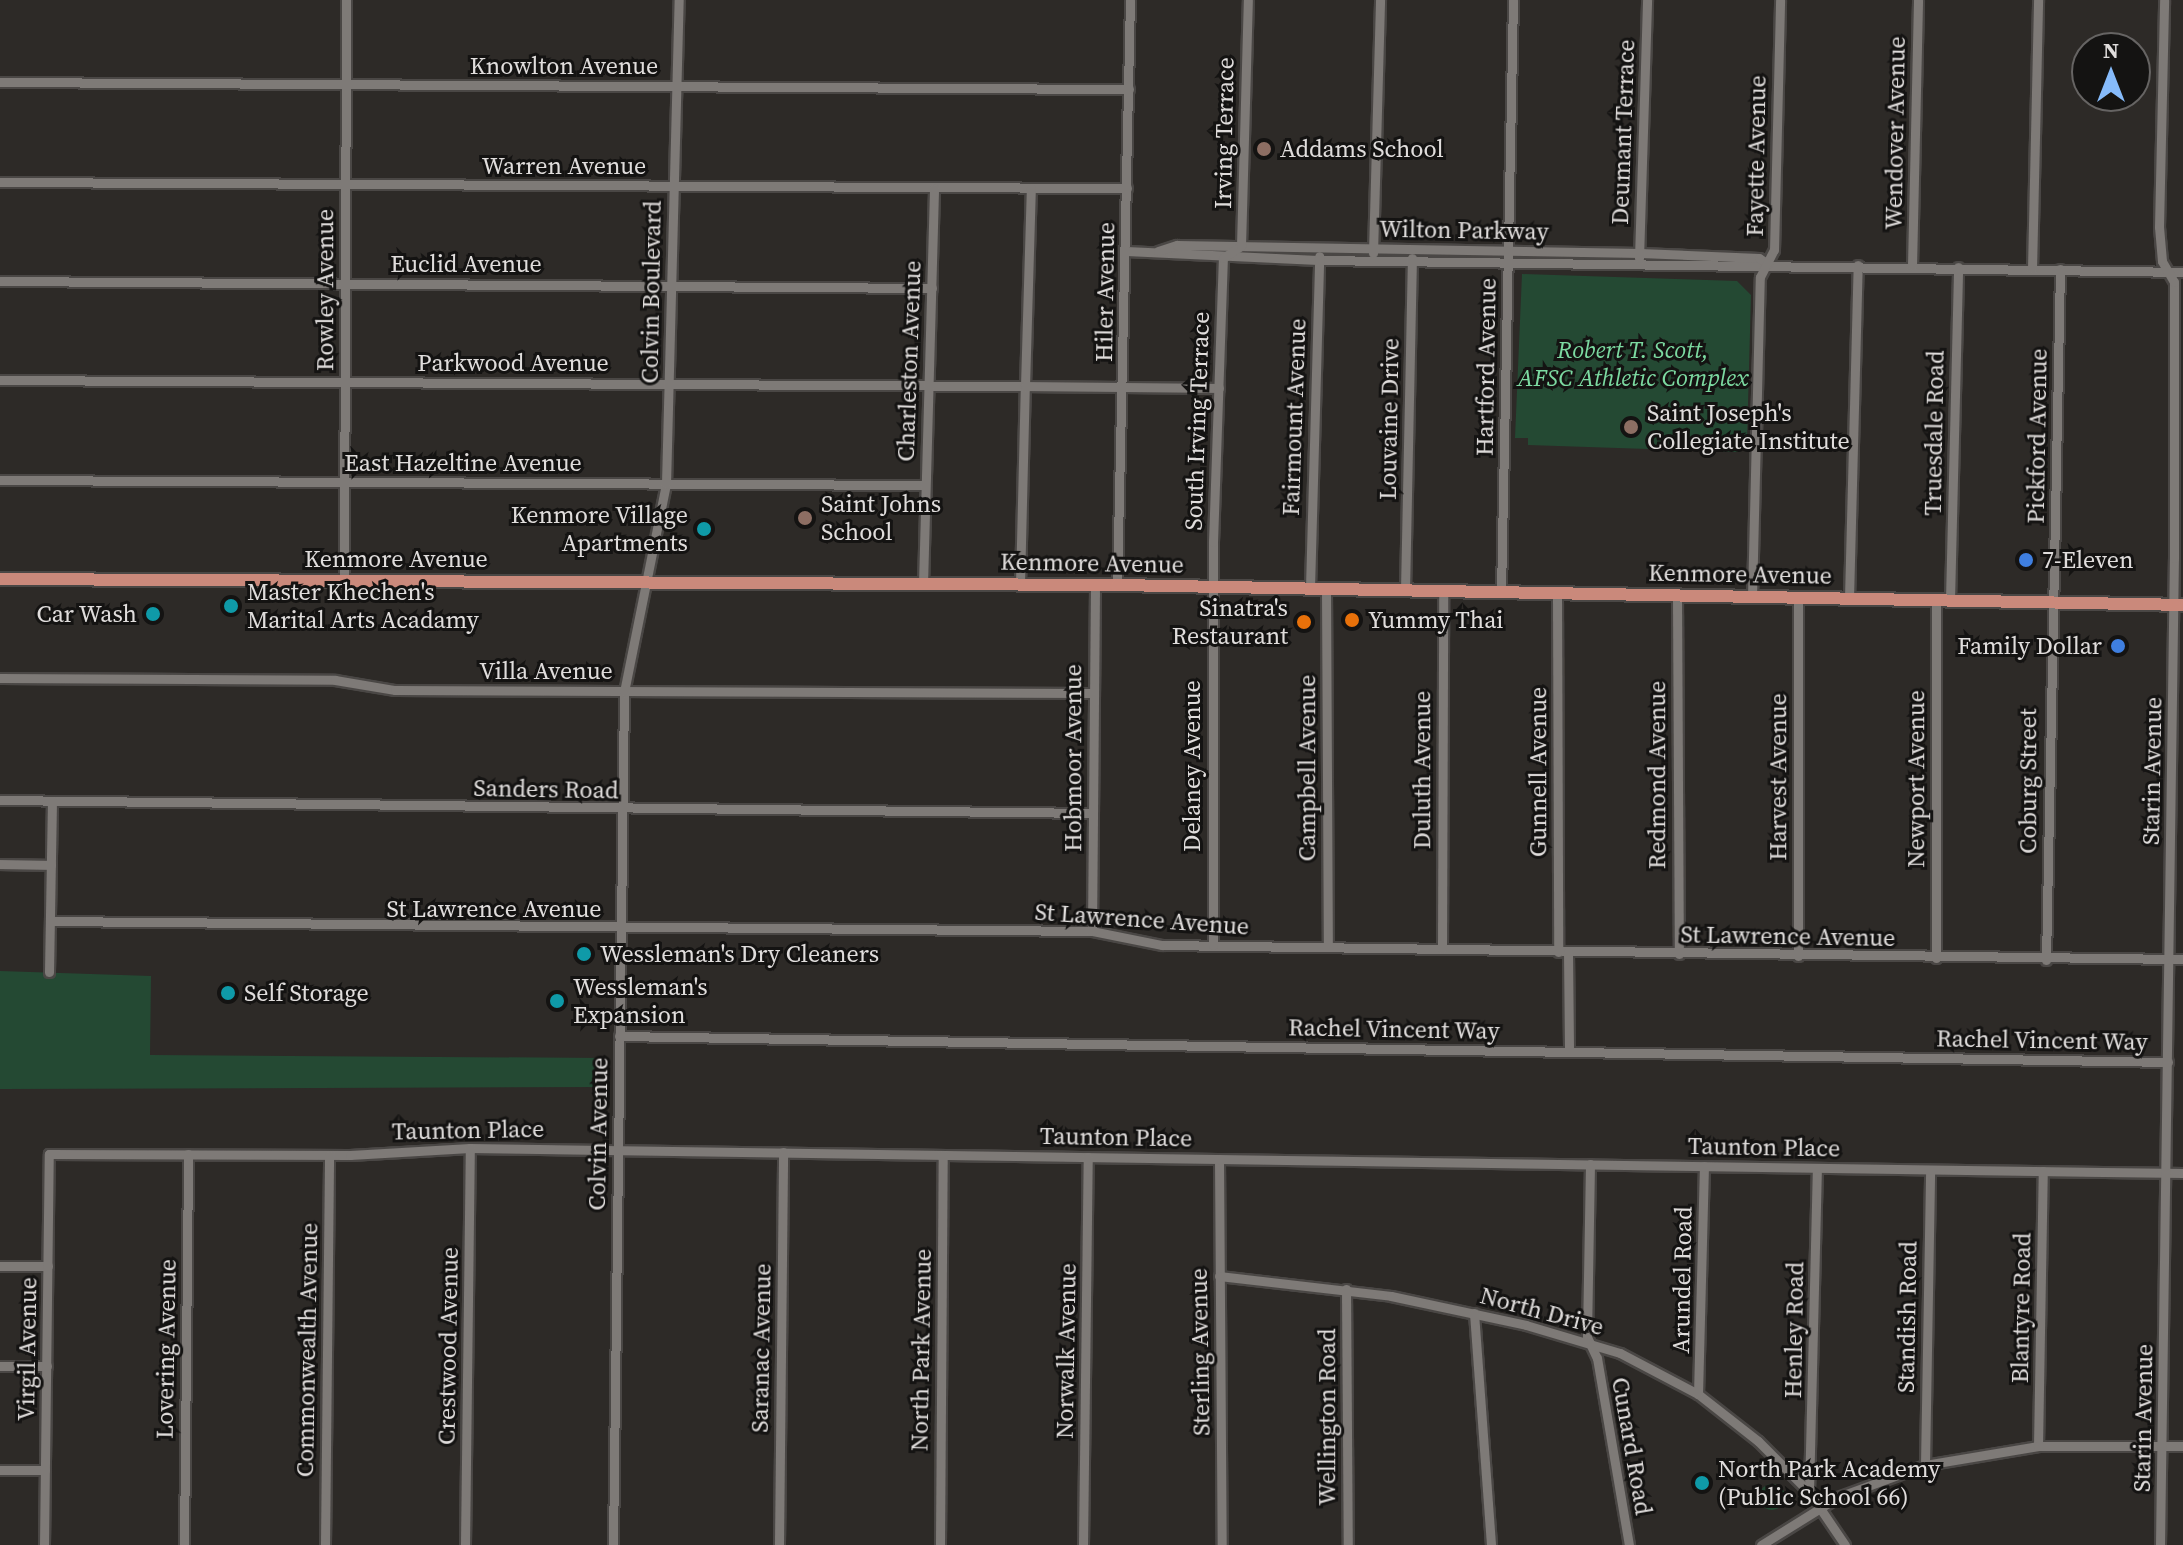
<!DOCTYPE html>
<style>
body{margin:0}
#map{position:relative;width:2183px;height:1545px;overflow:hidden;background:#2d2a27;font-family:"Source Serif 4",serif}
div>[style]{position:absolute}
.green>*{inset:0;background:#244933}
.round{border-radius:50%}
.roads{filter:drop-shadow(2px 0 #4a4745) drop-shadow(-2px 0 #4a4745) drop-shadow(0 2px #4a4745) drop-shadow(0 -2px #4a4745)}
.minor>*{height:9px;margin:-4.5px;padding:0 4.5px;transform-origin:4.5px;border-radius:4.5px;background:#7e7a77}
.major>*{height:12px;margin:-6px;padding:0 6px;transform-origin:6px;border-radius:6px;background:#ca897b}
.dots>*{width:22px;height:22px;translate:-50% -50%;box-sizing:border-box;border:4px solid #141312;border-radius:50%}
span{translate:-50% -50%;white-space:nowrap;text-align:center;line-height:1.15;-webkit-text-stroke:6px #141312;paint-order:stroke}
.street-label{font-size:24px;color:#e0dddc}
.poi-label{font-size:24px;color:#e0dddc}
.left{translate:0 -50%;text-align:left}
.right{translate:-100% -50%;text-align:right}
.park-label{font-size:24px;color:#7cdaa1;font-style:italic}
.north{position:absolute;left:2071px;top:32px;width:80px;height:80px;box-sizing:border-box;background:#141312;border:2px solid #666463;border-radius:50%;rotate:0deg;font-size:22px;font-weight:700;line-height:32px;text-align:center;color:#e0dddc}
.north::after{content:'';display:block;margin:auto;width:28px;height:36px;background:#86bbfb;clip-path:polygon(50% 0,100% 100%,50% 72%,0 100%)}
</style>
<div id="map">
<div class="green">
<div style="clip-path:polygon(1522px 274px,1737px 281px,1751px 295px,1747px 441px,1738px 452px,1528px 445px,1528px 438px,1515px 438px)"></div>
<div style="clip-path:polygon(0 971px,151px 976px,150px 1055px,604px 1058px,606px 1087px,0 1089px)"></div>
<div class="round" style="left:1759px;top:1484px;width:26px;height:26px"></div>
</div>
<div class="roads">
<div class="minor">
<div style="left:0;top:82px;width:1129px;rotate:0.36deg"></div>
<div style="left:0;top:182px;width:1127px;rotate:0.31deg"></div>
<div style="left:1126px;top:251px;width:192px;rotate:2.7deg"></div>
<div style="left:1318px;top:260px;width:865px;rotate:0.79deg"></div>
<div style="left:1158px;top:251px;width:20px;rotate:-18deg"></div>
<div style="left:1177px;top:245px;width:463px;rotate:1deg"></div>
<div style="left:1640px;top:253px;width:119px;rotate:2.4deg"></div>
<div style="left:1759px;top:258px;width:11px;rotate:34deg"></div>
<div style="left:1373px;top:253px;width:253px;rotate:-88.4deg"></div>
<div style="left:1639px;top:258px;width:258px;rotate:-88.2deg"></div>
<div style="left:1912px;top:266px;width:266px;rotate:-88.7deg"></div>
<div style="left:2032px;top:269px;width:269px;rotate:-88.7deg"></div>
<div style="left:0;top:281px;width:932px;rotate:0.43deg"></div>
<div style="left:0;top:380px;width:1025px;rotate:0.34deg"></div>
<div style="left:1025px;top:386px;width:198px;rotate:-88.3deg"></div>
<div style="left:0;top:480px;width:925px;rotate:0.31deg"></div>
<div style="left:344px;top:581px;width:581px;rotate:-89.8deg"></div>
<div style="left:923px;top:584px;width:396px;rotate:-88.4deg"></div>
<div style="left:1020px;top:584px;width:198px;rotate:-88.6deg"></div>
<div style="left:1025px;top:386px;width:194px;rotate:0.6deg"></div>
<div style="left:1117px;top:585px;width:585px;rotate:-88.73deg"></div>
<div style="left:1310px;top:588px;width:332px;rotate:-88.4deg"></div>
<div style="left:1326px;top:589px;width:358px;rotate:89.7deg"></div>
<div style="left:1405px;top:590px;width:332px;rotate:-88.8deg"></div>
<div style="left:1501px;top:592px;width:592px;rotate:-88.84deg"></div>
<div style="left:1557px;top:593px;width:359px;rotate:89.8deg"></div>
<div style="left:1677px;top:595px;width:359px;rotate:89.7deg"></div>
<div style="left:1752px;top:597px;width:320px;rotate:-88.6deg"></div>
<div style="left:1760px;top:277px;width:30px;rotate:-63deg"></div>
<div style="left:1774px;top:250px;width:250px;rotate:-88.6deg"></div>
<div style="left:1798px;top:597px;width:359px;rotate:90deg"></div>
<div style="left:1849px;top:598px;width:333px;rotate:-88.5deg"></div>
<div style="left:1950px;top:600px;width:333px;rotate:-88.6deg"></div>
<div style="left:0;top:678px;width:335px;rotate:0.3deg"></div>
<div style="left:335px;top:680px;width:61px;rotate:9.5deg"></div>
<div style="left:395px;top:690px;width:698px;rotate:0.25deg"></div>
<div style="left:0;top:800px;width:1092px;rotate:0.68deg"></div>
<div style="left:0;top:864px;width:51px;rotate:1.1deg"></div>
<div style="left:50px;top:921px;width:1042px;rotate:0.55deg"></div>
<div style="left:1092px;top:931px;width:71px;rotate:11.3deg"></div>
<div style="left:1162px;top:945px;width:1021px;rotate:0.79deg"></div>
<div style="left:1092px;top:931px;width:346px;rotate:-89.5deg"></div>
<div style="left:1213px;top:945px;width:403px;rotate:-90deg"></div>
<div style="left:1213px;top:542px;width:284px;rotate:-88deg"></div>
<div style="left:1223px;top:258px;width:22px;rotate:-34deg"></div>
<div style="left:1241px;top:246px;width:246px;rotate:-88.4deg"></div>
<div style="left:1442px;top:949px;width:358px;rotate:-89.8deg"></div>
<div style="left:1568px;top:952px;width:100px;rotate:89.4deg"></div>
<div style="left:1936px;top:958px;width:358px;rotate:-90deg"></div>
<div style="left:2046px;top:960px;width:691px;rotate:-88.84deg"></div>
<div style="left:49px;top:972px;width:171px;rotate:-89deg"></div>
<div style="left:619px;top:1036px;width:1549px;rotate:0.96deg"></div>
<div style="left:1219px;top:1159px;width:386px;rotate:89.6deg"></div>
<div style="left:1590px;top:1164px;width:173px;rotate:91deg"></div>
<div style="left:1587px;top:1337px;width:23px;rotate:65deg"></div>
<div style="left:1597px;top:1358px;width:190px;rotate:80.3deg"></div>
<div style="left:0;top:1266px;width:48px"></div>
<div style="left:1219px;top:1276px;width:173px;rotate:6.6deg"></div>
<div style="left:1391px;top:1296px;width:138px;rotate:12.1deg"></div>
<div style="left:1526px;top:1325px;width:98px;rotate:16.6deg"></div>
<div style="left:1620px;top:1353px;width:88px;rotate:27.7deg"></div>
<div style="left:1698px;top:1394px;width:76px;rotate:38.1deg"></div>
<div style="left:1758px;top:1441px;width:72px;rotate:45deg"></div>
<div style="left:1809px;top:1492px;width:64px;rotate:55.8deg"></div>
<div style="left:1346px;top:1289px;width:256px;rotate:89.6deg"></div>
<div style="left:1474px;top:1313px;width:233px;rotate:85.8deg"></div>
<div style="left:0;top:1366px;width:47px"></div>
<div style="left:1698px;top:1394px;width:228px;rotate:-88.5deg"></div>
<div style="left:2038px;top:1446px;width:275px;rotate:-89deg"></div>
<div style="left:1925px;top:1465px;width:295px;rotate:-89deg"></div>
<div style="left:0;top:1470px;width:45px"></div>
<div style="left:1809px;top:1492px;width:324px;rotate:-88.6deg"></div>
<div style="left:44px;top:1545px;width:391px;rotate:-89.3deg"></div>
<div style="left:49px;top:1154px;width:301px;rotate:0.2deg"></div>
<div style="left:350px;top:1155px;width:120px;rotate:-3.3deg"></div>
<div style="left:470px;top:1148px;width:1713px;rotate:0.84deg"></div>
<div style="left:184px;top:1545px;width:391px;rotate:-89.4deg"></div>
<div style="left:325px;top:1545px;width:390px;rotate:-89.4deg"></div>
<div style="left:465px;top:1545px;width:397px;rotate:-89.3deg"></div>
<div style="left:613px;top:1545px;width:853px;rotate:-89.26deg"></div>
<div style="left:624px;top:692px;width:212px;rotate:-78.6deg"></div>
<div style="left:666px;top:484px;width:484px;rotate:-88.5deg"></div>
<div style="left:779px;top:1545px;width:393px;rotate:-89.4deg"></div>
<div style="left:940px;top:1545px;width:390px;rotate:-89.6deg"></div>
<div style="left:1083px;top:1545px;width:388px;rotate:-89.3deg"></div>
<div style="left:1761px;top:1545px;width:91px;rotate:-31.9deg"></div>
<div style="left:1838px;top:1497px;width:93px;rotate:-20.2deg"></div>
<div style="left:1925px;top:1465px;width:115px;rotate:-9.5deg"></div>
<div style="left:2038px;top:1446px;width:145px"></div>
<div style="left:2160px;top:1545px;width:987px;rotate:-89.19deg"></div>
<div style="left:2174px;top:558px;width:276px;rotate:-90deg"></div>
<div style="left:2174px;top:282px;width:24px;rotate:-120deg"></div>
<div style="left:2162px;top:261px;width:34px;rotate:-95deg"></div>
<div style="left:2159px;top:227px;width:227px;rotate:-88.7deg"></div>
</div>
<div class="major">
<div style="left:0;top:579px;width:1117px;rotate:0.31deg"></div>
<div style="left:1117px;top:585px;width:1066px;rotate:1.07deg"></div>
</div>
</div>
<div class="dots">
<div style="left:1264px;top:149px;background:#8d6e63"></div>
<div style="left:1631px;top:427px;background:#8d6e63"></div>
<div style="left:805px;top:518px;background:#8d6e63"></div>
<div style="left:704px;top:529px;background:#0f9aa8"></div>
<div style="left:2026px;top:560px;background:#3f7fe0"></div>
<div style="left:231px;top:606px;background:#0f9aa8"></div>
<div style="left:153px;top:614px;background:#0f9aa8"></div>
<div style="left:1352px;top:620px;background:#e8710a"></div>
<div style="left:1304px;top:622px;background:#e8710a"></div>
<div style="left:2118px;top:646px;background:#3f7fe0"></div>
<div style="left:584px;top:954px;background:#0f9aa8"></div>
<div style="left:228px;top:993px;background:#0f9aa8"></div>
<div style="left:557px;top:1001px;background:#0f9aa8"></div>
<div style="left:1702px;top:1483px;background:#0f9aa8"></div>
</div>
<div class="street-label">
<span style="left:564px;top:66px">Knowlton Avenue</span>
<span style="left:1623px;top:132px;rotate:-88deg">Deumant Terrace</span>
<span style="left:1224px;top:133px;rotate:-89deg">Irving Terrace</span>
<span style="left:1895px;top:133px;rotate:-89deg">Wendover Avenue</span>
<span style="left:1756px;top:156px;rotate:-89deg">Fayette Avenue</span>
<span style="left:564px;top:166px">Warren Avenue</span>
<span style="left:1464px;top:230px;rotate:1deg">Wilton Parkway</span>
<span style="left:466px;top:264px">Euclid Avenue</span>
<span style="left:325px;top:290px;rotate:-90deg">Rowley Avenue</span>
<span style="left:651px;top:292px;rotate:-89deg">Colvin Boulevard</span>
<span style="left:1105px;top:292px;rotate:-89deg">Hiler Avenue</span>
<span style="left:909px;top:361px;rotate:-88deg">Charleston Avenue</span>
<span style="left:513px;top:363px">Parkwood Avenue</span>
<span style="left:1486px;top:367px;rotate:-89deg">Hartford Avenue</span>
<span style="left:1294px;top:417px;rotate:-88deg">Fairmount Avenue</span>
<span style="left:1389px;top:419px;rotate:-89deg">Louvaine Drive</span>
<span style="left:1197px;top:421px;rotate:-88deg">South Irving Terrace</span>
<span style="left:1934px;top:433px;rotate:-89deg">Truesdale Road</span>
<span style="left:2037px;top:436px;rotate:-89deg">Pickford Avenue</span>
<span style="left:463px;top:463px">East Hazeltine Avenue</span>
<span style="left:396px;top:559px">Kenmore Avenue</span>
<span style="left:1092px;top:563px;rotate:1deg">Kenmore Avenue</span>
<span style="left:1740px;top:574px;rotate:1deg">Kenmore Avenue</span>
<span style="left:546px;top:671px">Villa Avenue</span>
<span style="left:1073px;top:758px;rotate:-90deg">Hobmoor Avenue</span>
<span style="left:1192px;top:766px;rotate:-90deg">Delaney Avenue</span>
<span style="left:1307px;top:768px;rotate:-90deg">Campbell Avenue</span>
<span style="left:1422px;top:770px;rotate:-90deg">Duluth Avenue</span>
<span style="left:2152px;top:771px;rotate:-89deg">Starin Avenue</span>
<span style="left:1538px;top:772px;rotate:-90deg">Gunnell Avenue</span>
<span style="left:1657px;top:775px;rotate:-90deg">Redmond Avenue</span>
<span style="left:1778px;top:777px;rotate:-90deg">Harvest Avenue</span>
<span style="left:1916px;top:779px;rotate:-90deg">Newport Avenue</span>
<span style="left:2028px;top:781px;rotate:-90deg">Coburg Street</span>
<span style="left:546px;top:789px;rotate:1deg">Sanders Road</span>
<span style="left:494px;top:909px">St Lawrence Avenue</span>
<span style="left:1142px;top:919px;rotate:4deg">St Lawrence Avenue</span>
<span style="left:1788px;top:936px;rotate:1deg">St Lawrence Avenue</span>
<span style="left:1394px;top:1029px;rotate:1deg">Rachel Vincent Way</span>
<span style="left:2042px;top:1040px;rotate:1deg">Rachel Vincent Way</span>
<span style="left:468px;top:1130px;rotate:-1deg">Taunton Place</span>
<span style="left:598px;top:1134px;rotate:-89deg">Colvin Avenue</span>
<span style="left:1116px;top:1137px;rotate:1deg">Taunton Place</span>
<span style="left:1764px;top:1147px;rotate:1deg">Taunton Place</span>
<span style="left:1682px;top:1280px;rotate:-89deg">Arundel Road</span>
<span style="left:2021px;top:1308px;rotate:-89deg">Blantyre Road</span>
<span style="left:1542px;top:1311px;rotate:15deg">North Drive</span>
<span style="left:1907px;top:1317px;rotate:-89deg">Standish Road</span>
<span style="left:1794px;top:1330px;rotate:-89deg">Henley Road</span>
<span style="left:448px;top:1346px;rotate:-89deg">Crestwood Avenue</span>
<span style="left:761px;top:1348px;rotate:-89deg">Saranac Avenue</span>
<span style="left:27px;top:1349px;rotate:-89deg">Virgil Avenue</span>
<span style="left:166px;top:1349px;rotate:-89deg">Lovering Avenue</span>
<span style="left:307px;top:1350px;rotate:-89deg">Commonwealth Avenue</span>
<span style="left:921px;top:1350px;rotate:-89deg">North Park Avenue</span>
<span style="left:1066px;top:1351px;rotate:-89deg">Norwalk Avenue</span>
<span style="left:1200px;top:1352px;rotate:-91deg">Sterling Avenue</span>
<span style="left:1327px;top:1417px;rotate:-90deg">Wellington Road</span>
<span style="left:2143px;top:1418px;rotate:-89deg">Starin Avenue</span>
<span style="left:1632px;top:1446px;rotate:80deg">Cunard Road</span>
</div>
<div class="poi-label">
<span class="left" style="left:1280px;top:149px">Addams School</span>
<span class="left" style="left:1647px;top:427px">Saint Joseph's<br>Collegiate Institute</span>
<span class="left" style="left:821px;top:518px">Saint Johns<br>School</span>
<span class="right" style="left:688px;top:529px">Kenmore Village<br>Apartments</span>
<span class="left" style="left:2042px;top:560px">7-Eleven</span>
<span class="left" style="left:247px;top:606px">Master Khechen's<br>Marital Arts Acadamy</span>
<span class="right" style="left:1288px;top:622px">Sinatra's<br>Restaurant</span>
<span class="right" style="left:137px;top:614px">Car Wash</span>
<span class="left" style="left:1368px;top:620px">Yummy Thai</span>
<span class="right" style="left:2102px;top:646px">Family Dollar</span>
<span class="left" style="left:600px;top:954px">Wessleman's Dry Cleaners</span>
<span class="left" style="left:573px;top:1001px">Wessleman's<br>Expansion</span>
<span class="left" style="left:244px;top:993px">Self Storage</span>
<span class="left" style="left:1718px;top:1483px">North Park Academy<br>(Public School 66)</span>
</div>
<div class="park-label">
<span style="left:1633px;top:364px">Robert T. Scott,<br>AFSC Athletic Complex</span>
</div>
<div class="north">N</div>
</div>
